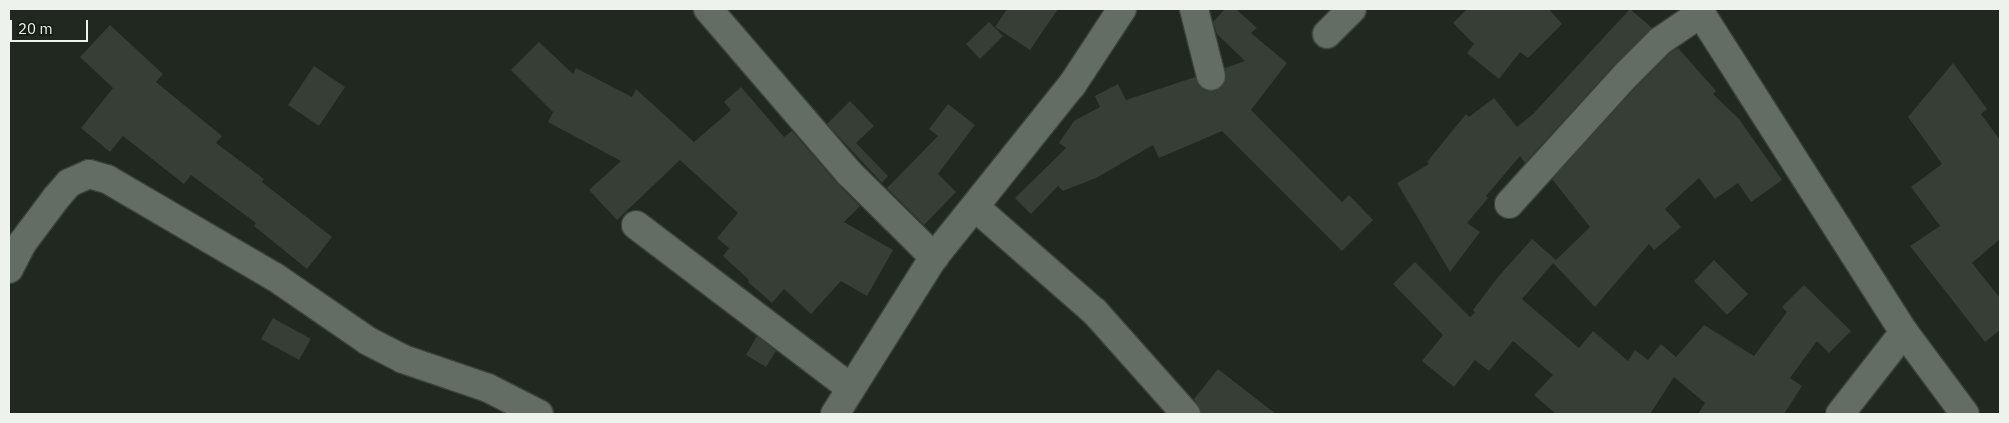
<!DOCTYPE html>
<style>
body{margin:0}
#map{position:relative;width:2009px;height:423px;overflow:hidden;background:#20281f;font-family:"IBM Plex Sans",sans-serif}
div>[style]{position:absolute}
.building>*{inset:0;background:#363e35}
.roads{filter:drop-shadow(1px 0 #3c423b) drop-shadow(-1px 0 #3c423b) drop-shadow(0 1px #3c423b) drop-shadow(0 -1px #3c423b)}
.minor>*{height:28px;margin:-14px;padding:0 14px;transform-origin:14px;border-radius:14px;background:#646d63}
span{translate:-50% -50%;white-space:nowrap;text-align:center;line-height:1.15;-webkit-text-stroke:4px #171e16;paint-order:stroke}
.frame{position:absolute;inset:0;border:10px solid #edf2ec;pointer-events:none}
.scale{position:absolute;left:10px;top:20px;width:78px;height:22px;box-sizing:border-box;border:2px solid #edf2ec;border-top:0;padding-left:6px;font-size:15px;line-height:18px;white-space:nowrap;color:#edf2ec;-webkit-text-stroke:4px #171e16;paint-order:stroke}
</style>
<div id="map">
<div class="building">
<div style="clip-path:polygon(1007px 9px,1058px 9px,1030px 50px,995px 27px)"></div>
<div style="clip-path:polygon(1225px 9px,1236px 9px,1257px 28px,1251px 33px,1287px 63px,1251px 110px,1342px 202px,1349px 195px,1373px 220px,1342px 251px,1222px 131px,1159px 158px,1153px 145px,1096px 178px,1063px 191px,1058px 186px,1031px 214px,1015px 198px,1066px 148px,1059px 143px,1074px 121px,1100px 107px,1095px 96px,1118px 84px,1126px 100px,1195px 77px,1200px 87px,1206px 91px,1214px 91px,1222px 87px,1226px 80px,1225px 68px,1245px 61px,1217px 34px,1213px 22px)"></div>
<div style="clip-path:polygon(1467px 9px,1549px 9px,1562px 24px,1528px 58px,1520px 52px,1499px 79px,1467px 53px,1474px 44px,1453px 23px)"></div>
<div style="clip-path:polygon(1630px 9px,1652px 28px,1615px 64px,1525px 163px,1520px 156px,1486px 196px,1488px 198px,1467px 223px,1480px 232px,1450px 272px,1397px 183px,1429px 164px,1427px 162px,1466px 114px,1469px 117px,1494px 98px,1517px 127px,1533px 114px)"></div>
<div style="clip-path:polygon(989px 22px,1003px 36px,980px 59px,966px 44px)"></div>
<div style="clip-path:polygon(110px 25px,163px 74px,156px 82px,222px 136px,216px 143px,264px 179px,262px 182px,332px 237px,307px 269px,254px 226px,256px 223px,191px 175px,184px 184px,123px 136px,110px 152px,81px 128px,113px 88px,80px 57px)"></div>
<div style="clip-path:polygon(539px 42px,573px 74px,576px 68px,632px 97px,636px 89px,694px 142px,731px 110px,724px 102px,741px 87px,784px 137px,792px 131px,837px 183px,860px 206px,844px 222px,893px 250px,867px 296px,841px 281px,811px 314px,784px 289px,772px 303px,748px 282px,749px 280px,723px 256px,729px 248px,717px 238px,738px 213px,680px 160px,617px 220px,589px 190px,621px 161px,548px 122px,553px 112px,511px 70px)"></div>
<div style="clip-path:polygon(1678px 48px,1716px 91px,1713px 94px,1739px 119px,1782px 180px,1751px 202px,1738px 183px,1715px 199px,1699px 178px,1665px 209px,1681px 227px,1654px 250px,1649px 244px,1595px 307px,1553px 263px,1522px 299px,1579px 348px,1593px 331px,1628px 361px,1635px 350px,1648px 360px,1661px 344px,1676px 357px,1704px 325px,1754px 356px,1787px 312px,1782px 307px,1804px 285px,1851px 331px,1829px 353px,1817px 341px,1790px 378px,1802px 386px,1784px 414px,1698px 414px,1705px 403px,1674px 377px,1650px 414px,1556px 414px,1534px 395px,1553px 375px,1513px 341px,1489px 371px,1475px 360px,1454px 387px,1422px 361px,1443px 335px,1393px 284px,1415px 262px,1470px 317px,1475px 313px,1473px 310px,1498px 277px,1532px 239px,1556px 260px,1590px 227px,1552px 179px,1638px 85px,1670px 53px)"></div>
<div style="clip-path:polygon(1953px 63px,1987px 109px,1981px 114px,2000px 140px,2000px 239px,1972px 263px,2000px 298px,2000px 330px,1985px 342px,1910px 246px,1940px 226px,1911px 187px,1942px 164px,1908px 117px)"></div>
<div style="clip-path:polygon(314px 66px,345px 87px,319px 126px,288px 105px)"></div>
<div style="clip-path:polygon(850px 101px,874px 126px,856px 143px,888px 176px,882px 183px,827px 124px)"></div>
<div style="clip-path:polygon(948px 104px,975px 125px,938px 174px,956px 192px,924px 225px,887px 188px,938px 136px,929px 129px)"></div>
<div style="clip-path:polygon(1714px 260px,1748px 294px,1727px 315px,1694px 281px)"></div>
<div style="clip-path:polygon(273px 318px,311px 339px,299px 360px,261px 339px)"></div>
<div style="clip-path:polygon(757px 336px,776px 351px,766px 367px,746px 355px)"></div>
<div style="clip-path:polygon(1218px 369px,1276px 414px,1201px 414px,1194px 399px)"></div>
</div>
<div class="roads">
<div class="minor">
<div style="left:708px;top:9px;width:216px;rotate:49.3deg"></div>
<div style="left:849px;top:173px;width:120px;rotate:44.7deg"></div>
<div style="left:1194px;top:9px;width:69px;rotate:75.8deg"></div>
<div style="left:1698px;top:9px;width:383px;rotate:57.5deg"></div>
<div style="left:1904px;top:332px;width:102px;rotate:53.4deg"></div>
<div style="left:1327px;top:34px;width:35px;rotate:-45deg"></div>
<div style="left:1509px;top:204px;width:176px;rotate:-47.8deg"></div>
<div style="left:1627px;top:74px;width:47px;rotate:-45deg"></div>
<div style="left:1660px;top:41px;width:50px;rotate:-34.3deg"></div>
<div style="left:975px;top:207px;width:159px;rotate:41.2deg"></div>
<div style="left:1095px;top:312px;width:137px;rotate:48.3deg"></div>
<div style="left:636px;top:225px;width:270px;rotate:37.2deg"></div>
<div style="left:9px;top:269px;width:30px;rotate:-63deg"></div>
<div style="left:23px;top:242px;width:55px;rotate:-53.1deg"></div>
<div style="left:56px;top:198px;width:20px;rotate:-49deg"></div>
<div style="left:69px;top:183px;width:22px;rotate:-24deg"></div>
<div style="left:89px;top:174px;width:19px;rotate:16deg"></div>
<div style="left:107px;top:179px;width:194px;rotate:30.3deg"></div>
<div style="left:275px;top:277px;width:113px;rotate:34.5deg"></div>
<div style="left:368px;top:341px;width:39px;rotate:27deg"></div>
<div style="left:403px;top:359px;width:90px;rotate:18.8deg"></div>
<div style="left:488px;top:388px;width:57px;rotate:27deg"></div>
<div style="left:835px;top:414px;width:186px;rotate:-57.8deg"></div>
<div style="left:934px;top:257px;width:221px;rotate:-51.3deg"></div>
<div style="left:1072px;top:85px;width:91px;rotate:-56.7deg"></div>
<div style="left:1840px;top:414px;width:104px;rotate:-52deg"></div>
</div>
</div>
<div class="frame"></div>
<div class="scale">20 m</div>
</div>
